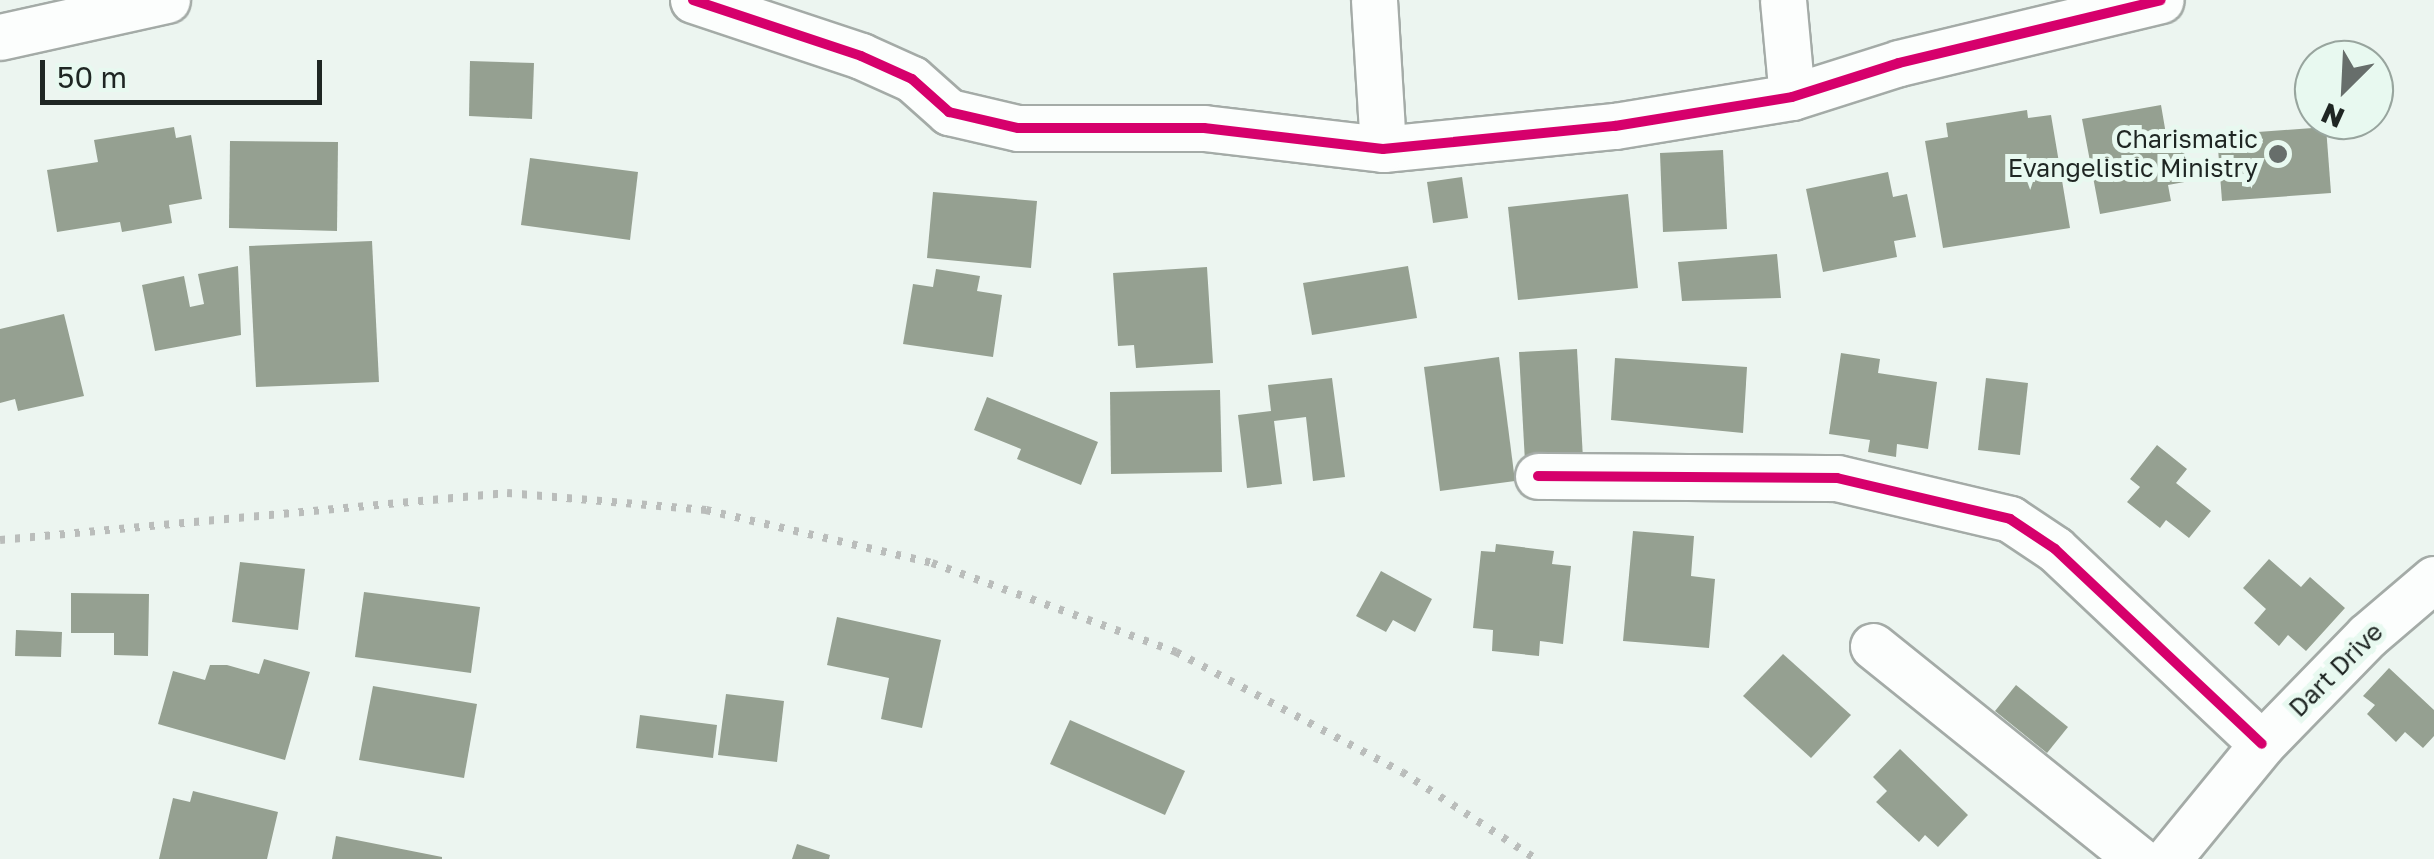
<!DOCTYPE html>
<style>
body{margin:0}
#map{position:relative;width:2434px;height:859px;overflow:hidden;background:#ecf5f0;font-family:"Golos Text",sans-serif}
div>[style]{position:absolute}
.building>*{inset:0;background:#95a091}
.roads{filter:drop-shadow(2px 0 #a4aba7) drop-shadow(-2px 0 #a4aba7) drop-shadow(0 2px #a4aba7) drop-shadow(0 -2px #a4aba7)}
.street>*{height:45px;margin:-22.5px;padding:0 22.5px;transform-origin:22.5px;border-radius:22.5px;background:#fcfefd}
.rail>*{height:8px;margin-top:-4px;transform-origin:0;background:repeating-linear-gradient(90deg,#babdbb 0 5px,transparent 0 15px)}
.cycleway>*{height:10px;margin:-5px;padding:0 5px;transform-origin:5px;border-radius:5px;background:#d6006c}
.dots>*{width:28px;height:28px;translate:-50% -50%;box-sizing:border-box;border:5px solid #e8f9f0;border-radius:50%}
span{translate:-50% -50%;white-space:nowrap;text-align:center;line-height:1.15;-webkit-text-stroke:10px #e8f9f0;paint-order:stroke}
.poi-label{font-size:25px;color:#1f2623}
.right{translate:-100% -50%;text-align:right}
.street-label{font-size:25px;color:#1f2623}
.north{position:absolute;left:2294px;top:40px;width:100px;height:100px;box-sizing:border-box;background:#e8f9f0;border:2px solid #98a59e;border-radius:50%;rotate:204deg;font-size:28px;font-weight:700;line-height:40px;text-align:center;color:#1f2623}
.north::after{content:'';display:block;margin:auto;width:35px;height:45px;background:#676e6b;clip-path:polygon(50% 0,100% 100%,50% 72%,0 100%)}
.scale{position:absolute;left:40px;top:60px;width:282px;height:45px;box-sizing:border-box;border:5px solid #1f2623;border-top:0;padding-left:12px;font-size:30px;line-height:35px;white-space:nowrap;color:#1f2623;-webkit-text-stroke:8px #e8f9f0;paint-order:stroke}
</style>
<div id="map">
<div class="building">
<div style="clip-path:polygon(470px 61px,534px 63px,532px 119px,469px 116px)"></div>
<div style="clip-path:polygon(2161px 105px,2167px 140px,2181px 137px,2190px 181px,2168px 185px,2171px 201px,2100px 214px,2082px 119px)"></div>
<div style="clip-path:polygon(2027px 110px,2028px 118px,2051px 115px,2070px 228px,1943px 248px,1925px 141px,1948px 137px,1946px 123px)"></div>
<div style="clip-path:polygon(174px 127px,176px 138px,191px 135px,202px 199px,169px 205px,172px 223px,122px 232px,120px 222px,57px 232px,47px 170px,98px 162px,94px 140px)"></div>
<div style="clip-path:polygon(2326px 127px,2331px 193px,2222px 201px,2217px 135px)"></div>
<div style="clip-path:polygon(230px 141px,338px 142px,337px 231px,229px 228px)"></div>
<div style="clip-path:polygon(1723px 150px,1727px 229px,1663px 232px,1660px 153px)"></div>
<div style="clip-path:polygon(530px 158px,638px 172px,630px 240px,521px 225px)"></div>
<div style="clip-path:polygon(1888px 172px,1893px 197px,1907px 194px,1916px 237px,1894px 241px,1897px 257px,1823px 272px,1806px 189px)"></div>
<div style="clip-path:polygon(1462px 177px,1468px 218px,1433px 223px,1427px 182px)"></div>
<div style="clip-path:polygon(933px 192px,1037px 201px,1031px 268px,927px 258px)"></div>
<div style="clip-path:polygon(1628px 194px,1638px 288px,1518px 300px,1508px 207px)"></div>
<div style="clip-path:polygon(372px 241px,379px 382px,256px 387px,249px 246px)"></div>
<div style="clip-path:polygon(1777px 254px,1781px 298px,1682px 301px,1678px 262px)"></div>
<div style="clip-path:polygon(238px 266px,241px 335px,155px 351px,142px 285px,184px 276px,190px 307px,204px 304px,198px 274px)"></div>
<div style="clip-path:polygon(1408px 266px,1417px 318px,1312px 335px,1303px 283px)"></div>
<div style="clip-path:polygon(1207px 267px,1213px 363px,1136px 368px,1134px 345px,1118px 346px,1113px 273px)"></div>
<div style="clip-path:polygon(936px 269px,980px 276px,977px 291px,1002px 295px,993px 357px,903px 344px,913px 284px,933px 287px)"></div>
<div style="clip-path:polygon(64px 314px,84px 396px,18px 411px,15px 399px,0 403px,0 329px)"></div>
<div style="clip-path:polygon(1577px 349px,1583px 459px,1525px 462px,1519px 352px)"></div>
<div style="clip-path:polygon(1841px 353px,1880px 359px,1878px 373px,1937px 382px,1928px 449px,1897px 444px,1896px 457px,1868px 452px,1870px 440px,1829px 434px)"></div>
<div style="clip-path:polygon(1499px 357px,1515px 481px,1440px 491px,1424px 367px)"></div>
<div style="clip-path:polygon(1615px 358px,1747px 367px,1743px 433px,1611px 420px)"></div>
<div style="clip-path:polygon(1332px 378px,1345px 477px,1313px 481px,1306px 417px,1274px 421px,1282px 484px,1247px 488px,1238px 415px,1271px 411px,1268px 385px)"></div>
<div style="clip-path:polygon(1986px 378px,2028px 383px,2020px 455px,1978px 450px)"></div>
<div style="clip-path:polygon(1220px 390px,1222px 472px,1111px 474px,1110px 392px)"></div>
<div style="clip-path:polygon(987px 397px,1098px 442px,1081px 485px,1017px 459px,1021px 449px,974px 430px)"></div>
<div style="clip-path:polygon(2157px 445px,2187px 469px,2176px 483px,2211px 511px,2189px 538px,2166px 520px,2160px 528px,2127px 502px,2140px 487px,2130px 479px)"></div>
<div style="clip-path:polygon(1633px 531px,1694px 536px,1691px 576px,1715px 579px,1709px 648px,1623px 641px)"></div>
<div style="clip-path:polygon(1496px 544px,1554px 551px,1552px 564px,1571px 566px,1563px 644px,1540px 641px,1539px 656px,1492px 651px,1493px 630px,1473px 628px,1481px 551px,1495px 552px)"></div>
<div style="clip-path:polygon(2269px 559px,2301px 587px,2310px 577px,2345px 608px,2306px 651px,2288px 635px,2279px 646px,2254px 623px,2266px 609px,2243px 588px)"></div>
<div style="clip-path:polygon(240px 562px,305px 569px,298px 630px,232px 622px)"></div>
<div style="clip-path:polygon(1381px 571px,1432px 599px,1415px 632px,1393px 620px,1386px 632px,1356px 616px)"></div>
<div style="clip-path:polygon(364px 592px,480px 607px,471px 673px,355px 657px)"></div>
<div style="clip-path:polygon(71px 593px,149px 594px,148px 656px,114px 655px,114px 633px,71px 633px)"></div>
<div style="clip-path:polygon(837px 617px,941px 640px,922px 728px,881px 719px,889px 678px,827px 665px)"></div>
<div style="clip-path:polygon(16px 630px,62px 632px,61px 657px,15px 656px)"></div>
<div style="clip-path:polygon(1783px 654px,1851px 715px,1811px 758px,1743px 696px)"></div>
<div style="clip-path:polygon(264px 659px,310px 672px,285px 760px,158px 724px,173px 671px,205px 680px,210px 665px,227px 665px,259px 674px)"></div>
<div style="clip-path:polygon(2389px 668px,2434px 710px,2434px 736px,2423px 748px,2405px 732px,2396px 742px,2367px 714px,2375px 705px,2363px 696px)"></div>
<div style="clip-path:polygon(2016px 685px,2068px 727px,2047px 753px,1995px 711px)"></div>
<div style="clip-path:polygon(373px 686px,477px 704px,464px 778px,359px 760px)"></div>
<div style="clip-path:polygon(726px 694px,784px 701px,777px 762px,718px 755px)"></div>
<div style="clip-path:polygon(640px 715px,717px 725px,713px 758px,636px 748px)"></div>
<div style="clip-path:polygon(1070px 720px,1185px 771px,1165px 815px,1050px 764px)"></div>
<div style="clip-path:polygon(1900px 749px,1968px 815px,1938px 847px,1925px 835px,1919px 842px,1876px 802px,1887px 791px,1873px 777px)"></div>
<div style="clip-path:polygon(193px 791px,278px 812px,267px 859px,159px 859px,173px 798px,190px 802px)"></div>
<div style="clip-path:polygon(336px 836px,442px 857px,442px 859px,332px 859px)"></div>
<div style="clip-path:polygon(797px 844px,830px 855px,829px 859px,792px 859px)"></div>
</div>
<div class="roads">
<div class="street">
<div style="left:693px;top:0;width:177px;rotate:18.4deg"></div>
<div style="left:861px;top:56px;width:56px;rotate:24.3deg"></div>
<div style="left:912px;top:79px;width:50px;rotate:41.7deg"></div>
<div style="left:949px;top:112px;width:71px;rotate:13.1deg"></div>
<div style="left:1018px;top:128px;width:186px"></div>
<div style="left:1204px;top:128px;width:180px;rotate:6.7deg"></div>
<div style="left:1383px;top:149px;width:233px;rotate:-5.7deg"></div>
<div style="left:1615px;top:126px;width:179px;rotate:-9.3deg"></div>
<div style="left:1792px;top:97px;width:112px;rotate:-17.6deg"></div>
<div style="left:1899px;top:63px;width:269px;rotate:-13.5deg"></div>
<div style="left:1374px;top:0;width:149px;rotate:86.5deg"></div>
<div style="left:1783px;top:0;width:97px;rotate:84.7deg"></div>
<div style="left:0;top:37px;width:171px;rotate:-12.5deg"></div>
<div style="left:1538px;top:476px;width:299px;rotate:0.4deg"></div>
<div style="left:1837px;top:478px;width:178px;rotate:13.3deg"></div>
<div style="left:2010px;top:519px;width:54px;rotate:33.7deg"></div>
<div style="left:2055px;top:549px;width:284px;rotate:43.3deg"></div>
<div style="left:1873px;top:646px;width:340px;rotate:38.8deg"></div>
<div style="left:2168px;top:859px;width:149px;rotate:-50.7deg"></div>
<div style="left:2262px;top:744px;width:151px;rotate:-45.8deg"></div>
<div style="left:2367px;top:636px;width:88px;rotate:-40.4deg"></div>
</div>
</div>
<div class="rail">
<div style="left:0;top:540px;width:509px;rotate:-5.3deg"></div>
<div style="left:507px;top:493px;width:200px;rotate:4.9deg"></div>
<div style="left:706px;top:510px;width:232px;rotate:13.2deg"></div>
<div style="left:932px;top:563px;width:260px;rotate:20deg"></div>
<div style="left:1176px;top:652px;width:256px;rotate:28deg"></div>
<div style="left:1402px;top:772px;width:160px;rotate:33deg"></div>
</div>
<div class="cycleway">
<div style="left:693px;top:0;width:177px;rotate:18.4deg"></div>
<div style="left:861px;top:56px;width:56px;rotate:24.3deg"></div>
<div style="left:912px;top:79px;width:50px;rotate:41.7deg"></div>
<div style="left:949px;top:112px;width:71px;rotate:13.1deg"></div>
<div style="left:1018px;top:128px;width:186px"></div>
<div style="left:1204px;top:128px;width:180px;rotate:6.7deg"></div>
<div style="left:1383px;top:149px;width:233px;rotate:-5.7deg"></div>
<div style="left:1615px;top:126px;width:179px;rotate:-9.3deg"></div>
<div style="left:1792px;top:97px;width:112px;rotate:-17.6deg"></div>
<div style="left:1899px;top:63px;width:269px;rotate:-13.5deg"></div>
<div style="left:1538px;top:476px;width:299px;rotate:0.4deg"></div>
<div style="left:1837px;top:478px;width:178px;rotate:13.3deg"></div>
<div style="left:2010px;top:519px;width:54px;rotate:33.7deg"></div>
<div style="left:2055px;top:549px;width:284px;rotate:43.3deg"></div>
</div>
<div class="dots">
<div style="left:2278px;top:154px;background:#676e6b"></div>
</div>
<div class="poi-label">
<span class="right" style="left:2258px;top:154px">Charismatic<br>Evangelistic Ministry</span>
</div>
<div class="street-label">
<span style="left:2336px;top:670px;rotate:-45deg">Dart Drive</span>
</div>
<div class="north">N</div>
<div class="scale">50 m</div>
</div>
